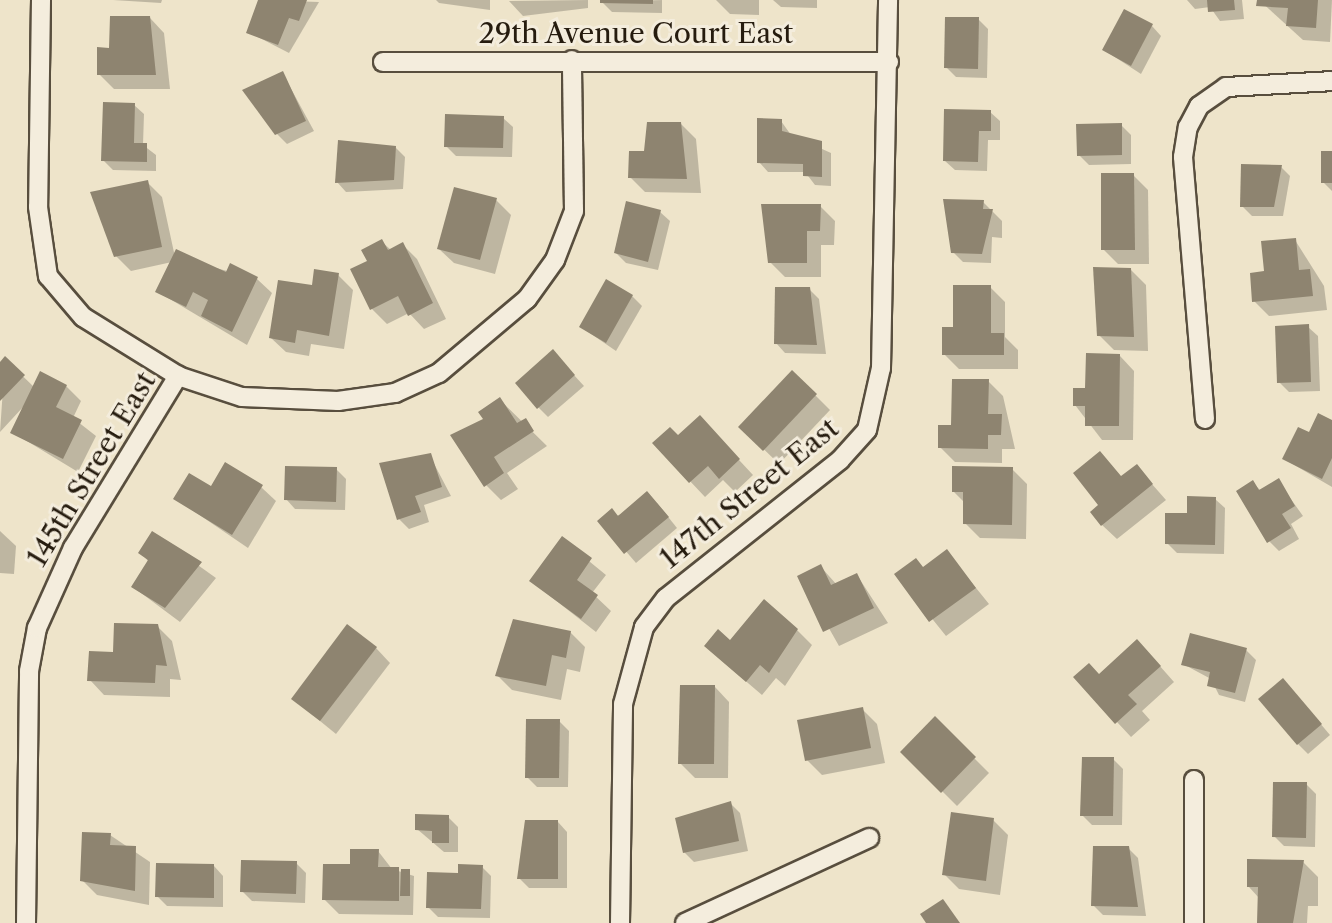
<!DOCTYPE html>
<style>
body{margin:0}
#map{position:relative;width:1332px;height:923px;overflow:hidden;background:#eee4ca;font-family:"Libre Caslon Text",serif}
div>[style]{position:absolute}
.shadow>*{inset:0;background:#0003}
.building>*{inset:0;background:#8e8470}
.roads{filter:drop-shadow(2px 0 #584e3e) drop-shadow(-2px 0 #584e3e) drop-shadow(0 2px #584e3e) drop-shadow(0 -2px #584e3e)}
.street>*{height:18px;margin:-9px;padding:0 9px;transform-origin:9px;border-radius:9px;background:#f4eddd}
span{translate:-50% -50%;white-space:nowrap;text-align:center;line-height:1.15;-webkit-text-stroke:6px #f4eddd;paint-order:stroke}
.street-label{font-size:28px;color:#261c0f}
</style>
<div id="map">
<div class="shadow">
<div style="clip-path:polygon(113px 0,162px 0,161px 3px)"></div>
<div style="clip-path:polygon(261px 0,319px 2px,289px 53px,248px 32px)"></div>
<div style="clip-path:polygon(436px 0,490px 0,490px 10px,439px 3px)"></div>
<div style="clip-path:polygon(588px 0,588px 8px,523px 16px,509px 1px)"></div>
<div style="clip-path:polygon(662px 0,662px 13px,612px 12px,602px 2px)"></div>
<div style="clip-path:polygon(716px 0,759px 0,759px 15px,730px 14px)"></div>
<div style="clip-path:polygon(773px 0,817px 0,817px 8px,781px 7px)"></div>
<div style="clip-path:polygon(1187px 0,1242px 0,1244px 19px,1220px 21px,1210px 7px,1195px 9px)"></div>
<div style="clip-path:polygon(1259px 0,1332px 0,1330px 42px,1303px 40px)"></div>
<div style="clip-path:polygon(150px 18px,164px 33px,170px 89px,114px 89px,99px 74px,111px 50px)"></div>
<div style="clip-path:polygon(978px 19px,988px 29px,987px 78px,956px 77px,946px 67px)"></div>
<div style="clip-path:polygon(1152px 26px,1161px 36px,1141px 74px,1104px 50px)"></div>
<div style="clip-path:polygon(283px 74px,314px 131px,287px 144px,277px 134px)"></div>
<div style="clip-path:polygon(134px 105px,144px 114px,143px 145px,156px 155px,156px 171px,113px 170px,103px 160px)"></div>
<div style="clip-path:polygon(990px 112px,1000px 121px,1000px 140px,988px 140px,987px 171px,955px 170px,945px 161px)"></div>
<div style="clip-path:polygon(503px 118px,513px 127px,512px 157px,456px 156px,446px 146px)"></div>
<div style="clip-path:polygon(781px 121px,791px 135px,831px 153px,831px 186px,815px 185px,805px 172px,768px 172px,759px 162px)"></div>
<div style="clip-path:polygon(681px 124px,696px 139px,701px 193px,645px 192px,630px 177px)"></div>
<div style="clip-path:polygon(1121px 125px,1131px 135px,1131px 164px,1089px 165px,1079px 155px)"></div>
<div style="clip-path:polygon(395px 147px,405px 157px,403px 189px,346px 192px,337px 182px)"></div>
<div style="clip-path:polygon(1332px 153px,1332px 191px,1323px 182px)"></div>
<div style="clip-path:polygon(1281px 167px,1290px 176px,1283px 216px,1252px 216px,1242px 206px)"></div>
<div style="clip-path:polygon(1133px 175px,1148px 190px,1149px 264px,1118px 264px,1103px 249px)"></div>
<div style="clip-path:polygon(147px 182px,162px 197px,175px 257px,257px 279px,272px 293px,247px 345px,158px 292px,172px 262px,131px 271px,116px 256px)"></div>
<div style="clip-path:polygon(496px 200px,511px 215px,495px 274px,454px 263px,439px 249px)"></div>
<div style="clip-path:polygon(983px 202px,1002px 221px,1002px 238px,992px 237px,991px 263px,963px 262px,953px 252px)"></div>
<div style="clip-path:polygon(820px 206px,835px 221px,834px 245px,821px 245px,821px 277px,785px 277px,770px 262px)"></div>
<div style="clip-path:polygon(660px 212px,670px 221px,658px 270px,626px 263px,616px 253px)"></div>
<div style="clip-path:polygon(1295px 240px,1324px 286px,1327px 310px,1269px 316px,1254px 301px,1266px 273px)"></div>
<div style="clip-path:polygon(382px 242px,391px 250px,403px 245px,417px 259px,446px 319px,424px 329px,409px 313px,387px 324px,372px 309px,369px 262px)"></div>
<div style="clip-path:polygon(1131px 270px,1146px 285px,1148px 351px,1114px 350px,1099px 335px)"></div>
<div style="clip-path:polygon(338px 275px,353px 290px,344px 349px,311px 344px,309px 356px,286px 352px,271px 338px)"></div>
<div style="clip-path:polygon(990px 287px,1005px 302px,1005px 337px,1018px 350px,1018px 369px,959px 369px,944px 354px)"></div>
<div style="clip-path:polygon(809px 289px,819px 299px,826px 354px,785px 353px,776px 343px)"></div>
<div style="clip-path:polygon(632px 296px,642px 306px,616px 351px,581px 327px)"></div>
<div style="clip-path:polygon(1308px 327px,1318px 336px,1320px 391px,1289px 392px,1279px 382px)"></div>
<div style="clip-path:polygon(1120px 356px,1134px 371px,1133px 440px,1102px 440px,1075px 405px)"></div>
<div style="clip-path:polygon(5px 359px,34px 387px,66px 386px,81px 401px,73px 418px,96px 436px,78px 472px,12px 432px,24px 406px,0 432px)"></div>
<div style="clip-path:polygon(562px 362px,584px 386px,548px 417px,538px 407px)"></div>
<div style="clip-path:polygon(792px 372px,830px 410px,779px 464px,741px 427px)"></div>
<div style="clip-path:polygon(988px 381px,1003px 396px,1015px 449px,1002px 449px,1002px 463px,955px 462px,940px 447px)"></div>
<div style="clip-path:polygon(500px 400px,547px 446px,507px 473px,518px 489px,501px 500px,486px 485px,486px 420px)"></div>
<div style="clip-path:polygon(1332px 422px,1332px 487px,1284px 459px)"></div>
<div style="clip-path:polygon(714px 433px,753px 475px,735px 492px,723px 480px,705px 497px,655px 444px)"></div>
<div style="clip-path:polygon(1100px 454px,1122px 478px,1136px 466px,1166px 500px,1117px 539px,1102px 525px)"></div>
<div style="clip-path:polygon(430px 456px,451px 496px,424px 505px,429px 522px,409px 529px,399px 519px)"></div>
<div style="clip-path:polygon(336px 469px,346px 479px,345px 510px,295px 509px,286px 499px)"></div>
<div style="clip-path:polygon(1012px 469px,1027px 484px,1026px 539px,980px 538px,965px 523px,965px 503px,954px 492px)"></div>
<div style="clip-path:polygon(1278px 481px,1303px 516px,1291px 524px,1299px 539px,1279px 551px,1269px 541px,1253px 483px,1261px 491px)"></div>
<div style="clip-path:polygon(261px 487px,276px 501px,248px 548px,176px 499px)"></div>
<div style="clip-path:polygon(1215px 499px,1225px 508px,1224px 554px,1177px 553px,1167px 543px,1189px 515px)"></div>
<div style="clip-path:polygon(657px 503px,677px 528px,636px 563px,600px 521px)"></div>
<div style="clip-path:polygon(0 531px,16px 546px,14px 574px,0 573px)"></div>
<div style="clip-path:polygon(153px 533px,216px 578px,180px 622px,133px 587px,149px 562px,141px 553px)"></div>
<div style="clip-path:polygon(562px 539px,606px 575px,592px 593px,611px 611px,596px 632px,531px 581px)"></div>
<div style="clip-path:polygon(947px 552px,989px 604px,946px 636px,897px 575px,924px 569px)"></div>
<div style="clip-path:polygon(821px 567px,837px 585px,857px 575px,888px 623px,839px 646px,800px 577px)"></div>
<div style="clip-path:polygon(157px 626px,172px 641px,181px 680px,170px 679px,170px 697px,104px 695px,90px 680px)"></div>
<div style="clip-path:polygon(797px 630px,812px 645px,785px 686px,776px 678px,762px 695px,721px 660px,730px 643px)"></div>
<div style="clip-path:polygon(570px 632px,585px 647px,580px 672px,567px 669px,561px 700px,512px 690px,497px 675px,502px 653px)"></div>
<div style="clip-path:polygon(376px 648px,390px 663px,336px 734px,293px 699px)"></div>
<div style="clip-path:polygon(1246px 650px,1256px 660px,1245px 702px,1219px 695px,1211px 679px,1183px 664px)"></div>
<div style="clip-path:polygon(1151px 656px,1174px 682px,1142px 711px,1150px 720px,1131px 737px,1117px 722px,1099px 676px)"></div>
<div style="clip-path:polygon(715px 687px,729px 702px,728px 778px,695px 778px,680px 763px)"></div>
<div style="clip-path:polygon(1292px 690px,1330px 735px,1308px 754px,1298px 744px)"></div>
<div style="clip-path:polygon(862px 709px,877px 724px,885px 763px,822px 775px,807px 760px)"></div>
<div style="clip-path:polygon(935px 719px,989px 773px,957px 806px,903px 752px)"></div>
<div style="clip-path:polygon(559px 721px,569px 731px,568px 787px,537px 787px,527px 777px)"></div>
<div style="clip-path:polygon(1113px 759px,1123px 769px,1122px 825px,1092px 825px,1082px 815px)"></div>
<div style="clip-path:polygon(1306px 784px,1316px 794px,1315px 847px,1284px 846px,1274px 836px)"></div>
<div style="clip-path:polygon(730px 803px,740px 813px,748px 851px,694px 862px,684px 852px)"></div>
<div style="clip-path:polygon(448px 817px,458px 827px,458px 852px,444px 852px,417px 829px)"></div>
<div style="clip-path:polygon(993px 820px,1008px 835px,1000px 895px,959px 889px,944px 874px)"></div>
<div style="clip-path:polygon(558px 822px,567px 832px,567px 888px,529px 888px,519px 878px)"></div>
<div style="clip-path:polygon(110px 835px,150px 862px,149px 905px,97px 895px,82px 880px)"></div>
<div style="clip-path:polygon(1128px 848px,1138px 858px,1146px 916px,1103px 915px,1094px 906px)"></div>
<div style="clip-path:polygon(378px 851px,392px 869px,414px 876px,413px 915px,339px 914px,324px 899px,352px 866px)"></div>
<div style="clip-path:polygon(1303px 862px,1318px 877px,1318px 906px,1308px 906px,1307px 923px,1259px 923px,1259px 898px,1249px 887px)"></div>
<div style="clip-path:polygon(296px 863px,306px 873px,305px 903px,252px 901px,242px 891px)"></div>
<div style="clip-path:polygon(214px 866px,223px 876px,223px 907px,167px 906px,157px 896px)"></div>
<div style="clip-path:polygon(482px 867px,491px 876px,490px 918px,438px 917px,428px 907px,460px 875px)"></div>
</div>
<div class="building">
<div style="clip-path:polygon(258px 0,307px 0,299px 21px,289px 18px,278px 45px,246px 33px)"></div>
<div style="clip-path:polygon(600px 0,653px 0,653px 4px,600px 3px)"></div>
<div style="clip-path:polygon(1207px 0,1234px 0,1235px 10px,1208px 12px)"></div>
<div style="clip-path:polygon(1257px 0,1318px 0,1316px 28px,1286px 26px,1288px 8px,1256px 6px)"></div>
<div style="clip-path:polygon(1124px 9px,1153px 24px,1131px 66px,1102px 50px)"></div>
<div style="clip-path:polygon(110px 16px,150px 16px,156px 75px,97px 75px,97px 47px,109px 48px)"></div>
<div style="clip-path:polygon(945px 17px,979px 17px,978px 69px,944px 68px)"></div>
<div style="clip-path:polygon(283px 71px,306px 121px,275px 135px,242px 90px)"></div>
<div style="clip-path:polygon(103px 102px,135px 103px,134px 143px,147px 143px,147px 162px,101px 161px)"></div>
<div style="clip-path:polygon(944px 109px,991px 110px,991px 131px,979px 131px,978px 162px,943px 161px)"></div>
<div style="clip-path:polygon(445px 114px,504px 116px,503px 148px,444px 147px)"></div>
<div style="clip-path:polygon(757px 118px,782px 119px,782px 131px,822px 141px,822px 177px,803px 176px,803px 164px,757px 163px)"></div>
<div style="clip-path:polygon(647px 122px,681px 122px,687px 179px,628px 178px,629px 151px,644px 151px)"></div>
<div style="clip-path:polygon(1122px 123px,1122px 155px,1077px 156px,1076px 124px)"></div>
<div style="clip-path:polygon(338px 140px,396px 146px,394px 180px,335px 183px)"></div>
<div style="clip-path:polygon(1321px 151px,1332px 151px,1332px 183px,1321px 183px)"></div>
<div style="clip-path:polygon(1241px 164px,1282px 165px,1274px 207px,1240px 207px)"></div>
<div style="clip-path:polygon(1101px 173px,1134px 173px,1135px 250px,1101px 250px)"></div>
<div style="clip-path:polygon(148px 180px,162px 247px,114px 257px,90px 192px)"></div>
<div style="clip-path:polygon(454px 187px,497px 198px,480px 260px,437px 249px)"></div>
<div style="clip-path:polygon(943px 199px,984px 200px,983px 209px,993px 209px,982px 254px,951px 253px)"></div>
<div style="clip-path:polygon(626px 201px,661px 210px,648px 262px,614px 253px)"></div>
<div style="clip-path:polygon(761px 204px,821px 204px,820px 231px,807px 231px,807px 263px,768px 263px)"></div>
<div style="clip-path:polygon(1296px 238px,1299px 270px,1310px 269px,1313px 296px,1252px 302px,1250px 273px,1264px 271px,1261px 241px)"></div>
<div style="clip-path:polygon(382px 239px,388px 250px,403px 242px,433px 303px,408px 316px,398px 296px,370px 310px,350px 269px,367px 261px,361px 250px)"></div>
<div style="clip-path:polygon(176px 249px,226px 272px,230px 263px,258px 277px,232px 332px,201px 316px,208px 300px,193px 292px,186px 307px,155px 292px)"></div>
<div style="clip-path:polygon(1093px 267px,1131px 268px,1134px 337px,1097px 336px)"></div>
<div style="clip-path:polygon(314px 269px,339px 273px,329px 336px,297px 330px,295px 343px,269px 338px,278px 280px,312px 285px)"></div>
<div style="clip-path:polygon(606px 279px,633px 295px,606px 343px,579px 327px)"></div>
<div style="clip-path:polygon(953px 285px,991px 285px,991px 333px,1004px 333px,1004px 355px,942px 355px,942px 327px,953px 327px)"></div>
<div style="clip-path:polygon(775px 287px,810px 287px,817px 345px,774px 344px)"></div>
<div style="clip-path:polygon(1309px 324px,1311px 382px,1277px 383px,1275px 326px)"></div>
<div style="clip-path:polygon(553px 349px,575px 375px,537px 409px,515px 383px)"></div>
<div style="clip-path:polygon(1086px 353px,1120px 354px,1119px 426px,1085px 426px,1085px 406px,1073px 406px,1073px 388px,1085px 388px)"></div>
<div style="clip-path:polygon(5px 356px,25px 375px,0 401px,0 362px)"></div>
<div style="clip-path:polygon(792px 370px,817px 394px,763px 451px,738px 427px)"></div>
<div style="clip-path:polygon(40px 371px,67px 385px,56px 407px,82px 420px,63px 459px,10px 433px)"></div>
<div style="clip-path:polygon(952px 379px,989px 379px,988px 414px,1002px 414px,1001px 435px,988px 435px,988px 449px,938px 448px,938px 425px,951px 425px)"></div>
<div style="clip-path:polygon(500px 397px,517px 423px,526px 418px,534px 431px,494px 457px,504px 473px,484px 487px,450px 435px,483px 419px,478px 412px)"></div>
<div style="clip-path:polygon(1318px 413px,1332px 420px,1332px 458px,1322px 479px,1282px 459px,1298px 427px,1309px 432px)"></div>
<div style="clip-path:polygon(700px 415px,740px 459px,719px 479px,708px 466px,689px 483px,652px 443px,670px 427px,678px 435px)"></div>
<div style="clip-path:polygon(1100px 451px,1121px 476px,1137px 464px,1153px 484px,1101px 526px,1090px 512px,1098px 505px,1073px 473px)"></div>
<div style="clip-path:polygon(431px 453px,442px 487px,415px 496px,421px 512px,397px 520px,379px 463px)"></div>
<div style="clip-path:polygon(225px 462px,263px 485px,232px 535px,173px 499px,189px 473px,211px 486px)"></div>
<div style="clip-path:polygon(285px 466px,337px 467px,336px 502px,284px 500px)"></div>
<div style="clip-path:polygon(952px 466px,1013px 467px,1012px 525px,963px 524px,963px 492px,952px 492px)"></div>
<div style="clip-path:polygon(1279px 478px,1295px 506px,1282px 514px,1291px 528px,1267px 543px,1236px 491px,1253px 480px,1259px 490px)"></div>
<div style="clip-path:polygon(647px 491px,669px 517px,624px 554px,597px 521px,612px 508px,618px 516px)"></div>
<div style="clip-path:polygon(1187px 496px,1216px 497px,1215px 545px,1165px 544px,1165px 513px,1187px 513px)"></div>
<div style="clip-path:polygon(152px 531px,202px 562px,165px 608px,131px 587px,148px 560px,138px 553px)"></div>
<div style="clip-path:polygon(562px 536px,592px 558px,577px 580px,598px 595px,581px 619px,529px 581px)"></div>
<div style="clip-path:polygon(947px 549px,976px 588px,929px 622px,894px 574px,916px 558px,923px 567px)"></div>
<div style="clip-path:polygon(821px 564px,831px 585px,857px 573px,874px 608px,823px 632px,797px 576px)"></div>
<div style="clip-path:polygon(764px 599px,798px 629px,769px 673px,760px 665px,746px 682px,704px 646px,718px 629px,730px 640px)"></div>
<div style="clip-path:polygon(513px 619px,571px 631px,566px 658px,552px 655px,546px 686px,495px 676px)"></div>
<div style="clip-path:polygon(114px 623px,158px 624px,167px 666px,156px 665px,155px 683px,87px 681px,89px 651px,113px 652px)"></div>
<div style="clip-path:polygon(347px 624px,377px 647px,320px 721px,291px 699px)"></div>
<div style="clip-path:polygon(1190px 633px,1247px 648px,1235px 693px,1207px 686px,1210px 672px,1181px 665px)"></div>
<div style="clip-path:polygon(1137px 639px,1161px 666px,1128px 695px,1137px 704px,1115px 724px,1073px 677px,1089px 663px,1099px 674px)"></div>
<div style="clip-path:polygon(1283px 678px,1322px 724px,1297px 745px,1258px 699px)"></div>
<div style="clip-path:polygon(680px 685px,715px 685px,714px 764px,678px 764px)"></div>
<div style="clip-path:polygon(863px 707px,871px 748px,805px 761px,797px 720px)"></div>
<div style="clip-path:polygon(935px 716px,976px 757px,941px 793px,900px 752px)"></div>
<div style="clip-path:polygon(526px 719px,560px 719px,559px 778px,525px 778px)"></div>
<div style="clip-path:polygon(1082px 757px,1114px 757px,1113px 816px,1080px 816px)"></div>
<div style="clip-path:polygon(1273px 782px,1307px 782px,1306px 838px,1272px 837px)"></div>
<div style="clip-path:polygon(731px 801px,739px 841px,683px 853px,675px 818px)"></div>
<div style="clip-path:polygon(951px 812px,994px 818px,986px 881px,942px 875px)"></div>
<div style="clip-path:polygon(415px 814px,449px 815px,449px 843px,432px 843px,432px 831px,415px 830px)"></div>
<div style="clip-path:polygon(525px 820px,558px 820px,558px 879px,517px 879px)"></div>
<div style="clip-path:polygon(82px 832px,111px 833px,110px 845px,136px 846px,135px 891px,80px 881px)"></div>
<div style="clip-path:polygon(1093px 846px,1129px 846px,1138px 907px,1091px 906px)"></div>
<div style="clip-path:polygon(350px 849px,379px 849px,378px 867px,399px 867px,399px 901px,322px 900px,323px 864px,350px 864px)"></div>
<div style="clip-path:polygon(1247px 859px,1304px 860px,1293px 923px,1257px 923px,1258px 887px,1247px 887px)"></div>
<div style="clip-path:polygon(241px 860px,297px 861px,296px 894px,240px 892px)"></div>
<div style="clip-path:polygon(156px 863px,214px 864px,214px 898px,155px 897px)"></div>
<div style="clip-path:polygon(458px 864px,483px 865px,481px 909px,426px 908px,427px 872px,458px 873px)"></div>
<div style="clip-path:polygon(401px 869px,410px 869px,410px 896px,400px 896px)"></div>
<div style="clip-path:polygon(943px 899px,960px 923px,926px 923px,920px 914px)"></div>
</div>
<div class="roads">
<div class="street">
<div style="left:41px;top:0;width:207px;rotate:90.8deg"></div>
<div style="left:38px;top:207px;width:70px;rotate:81.8deg"></div>
<div style="left:48px;top:276px;width:54px;rotate:49.5deg"></div>
<div style="left:83px;top:317px;width:112px;rotate:31.8deg"></div>
<div style="left:178px;top:376px;width:67px;rotate:18.2deg"></div>
<div style="left:242px;top:397px;width:96px;rotate:2.4deg"></div>
<div style="left:338px;top:401px;width:58px;rotate:-8deg"></div>
<div style="left:395px;top:393px;width:48px;rotate:-24.4deg"></div>
<div style="left:439px;top:373px;width:115px;rotate:-40.1deg"></div>
<div style="left:527px;top:299px;width:48px;rotate:-54.3deg"></div>
<div style="left:555px;top:260px;width:53px;rotate:-68.8deg"></div>
<div style="left:574px;top:211px;width:151px;rotate:-90.8deg"></div>
<div style="left:383px;top:62px;width:506px"></div>
<div style="left:1205px;top:419px;width:263px;rotate:-94.8deg"></div>
<div style="left:1183px;top:157px;width:30px;rotate:-81deg"></div>
<div style="left:1188px;top:127px;width:24px;rotate:-62deg"></div>
<div style="left:1199px;top:106px;width:33px;rotate:-35deg"></div>
<div style="left:1226px;top:87px;width:106px;rotate:-3.2deg"></div>
<div style="left:26px;top:923px;width:252px;rotate:-89.3deg"></div>
<div style="left:29px;top:671px;width:44px;rotate:-79.5deg"></div>
<div style="left:37px;top:628px;width:88px;rotate:-65.8deg"></div>
<div style="left:73px;top:548px;width:202px;rotate:-58.6deg"></div>
<div style="left:620px;top:923px;width:219px;rotate:-89.2deg"></div>
<div style="left:623px;top:704px;width:80px;rotate:-74.7deg"></div>
<div style="left:644px;top:627px;width:36px;rotate:-53deg"></div>
<div style="left:666px;top:598px;width:222px;rotate:-38.4deg"></div>
<div style="left:840px;top:460px;width:40px;rotate:-48deg"></div>
<div style="left:867px;top:430px;width:64px;rotate:-77.3deg"></div>
<div style="left:881px;top:368px;width:368px;rotate:-88.9deg"></div>
<div style="left:685px;top:923px;width:203px;rotate:-24.8deg"></div>
<div style="left:1194px;top:923px;width:143px;rotate:-90deg"></div>
</div>
</div>
<div class="street-label">
<span style="left:636px;top:33px">29th Avenue Court East</span>
<span style="left:91px;top:469px;rotate:-59deg">145th Street East</span>
<span style="left:749px;top:493px;rotate:-39deg">147th Street East</span>
</div>
</div>
